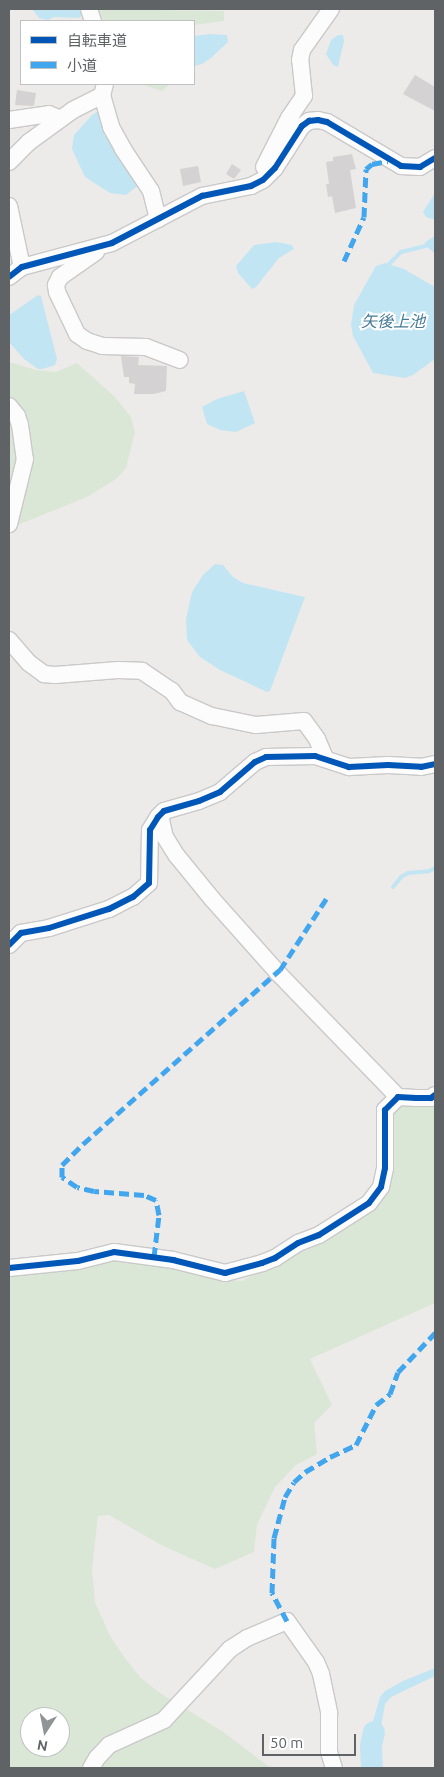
<!DOCTYPE html>
<meta charset="utf-8">
<style>
body{margin:0}
#map{position:relative;width:444px;height:1777px;overflow:hidden;background:#edebe9;font-family:Ubuntu,"Noto Sans JP",sans-serif}
div>[style]{position:absolute}
.green>*{inset:0;background:#dae7d6}
.water>*{inset:0;background:#c2e5f3}
.stream>*{height:4px;margin:-2px;padding:0 2px;transform-origin:2px;border-radius:2px;background:#c2e5f3}
.river>*{height:22px;margin:-11px;padding:0 11px;transform-origin:11px;border-radius:11px;background:#c2e5f3}
.building>*{inset:0;background:#d4d2d2}
.roads{filter:drop-shadow(1px 0 #cac9c9) drop-shadow(-1px 0 #cac9c9) drop-shadow(0 1px #cac9c9) drop-shadow(0 -1px #cac9c9)}
.minor>*{height:16px;margin:-8px;padding:0 8px;transform-origin:8px;border-radius:8px;background:#fcfcfc}
.quiet>*{height:5px;margin-top:-2.5px;transform-origin:0;background:repeating-linear-gradient(90deg,#41a6ee 0 10px,transparent 0 15px)}
.cycleway>*{height:6px;margin:-3px;padding:0 3px;transform-origin:3px;border-radius:3px;background:#0057b8}
span{translate:-50% -50%;white-space:nowrap;text-align:center;line-height:1.15;-webkit-text-stroke:4px #fff;paint-order:stroke}
.water-label{font-size:16px;color:#467b97;font-style:italic}
.frame{position:absolute;inset:0;border:10px solid #5f6366;pointer-events:none}
.legend{position:absolute;left:20px;top:20px;width:175px;height:65px;box-sizing:border-box;background:#fff;border:1px solid #bfc1c2;margin:0;padding:6px 9px;list-style:none;font-size:15px;color:#5f6366}
.legend li{display:flex;align-items:center;gap:10px;height:25px}
.legend b{width:25px;border:1px solid #bfc1c2}
.north{position:absolute;left:20px;top:1707px;width:50px;height:50px;box-sizing:border-box;background:#fff;border:1px solid #bfc1c2;border-radius:50%;rotate:191deg;font-size:14px;font-weight:700;line-height:20px;text-align:center;color:#5f6366}
.north::after{content:'';display:block;margin:auto;width:18px;height:22px;background:#919394;clip-path:polygon(50% 0,100% 100%,50% 72%,0 100%)}
.scale{position:absolute;left:262px;top:1734px;width:94px;height:22px;box-sizing:border-box;border:2px solid #5f6366;border-top:0;padding-left:6px;font-size:15px;line-height:18px;white-space:nowrap;color:#5f6366;-webkit-text-stroke:4px #fff;paint-order:stroke}
</style>
<div id="map">
<div class="green">
<div style="clip-path:polygon(95px 9px,224px 11px,224px 21px,194px 25px,194px 21px,100px 21px)"></div>
<div style="clip-path:polygon(141px 84px,170px 84px,162px 91px)"></div>
<div style="clip-path:polygon(9px 362px,36px 370px,56px 372px,77px 363px,115px 397px,131px 417px,135px 432px,126px 468px,116px 479px,87px 497px,20px 524px,9px 534px)"></div>
<div style="clip-path:polygon(evenodd,435px 1103px,435px 1303px,310px 1359px,332px 1405px,314px 1423px,317px 1454px,296px 1465px,275px 1487px,257px 1525px,254px 1552px,215px 1569px,161px 1545px,109px 1515px,98px 1516px,92px 1570px,95px 1602px,110px 1636px,125px 1658px,140px 1677px,160px 1693px,222px 1731px,271px 1768px,9px 1768px,9px 1273px,109px 1258px,171px 1265px,219px 1279px,242px 1281px,341px 1230px,377px 1205px,392px 1181px,392px 1115px,404px 1105px,435px 1103px,30px 1717px,60px 1717px,60px 1747px,30px 1747px,30px 1717px)"></div>
</div>
<div class="water">
<div style="clip-path:polygon(32px 9px,82px 9px,83px 15px,79px 18px,54px 17px,48px 20px,39px 18px)"></div>
<div style="clip-path:polygon(210px 34px,227px 35px,228px 42px,211px 58px,202px 64px,194px 66px,194px 36px)"></div>
<div style="clip-path:polygon(338px 35px,343px 35px,344px 41px,338px 67px,333px 65px,326px 54px,331px 40px)"></div>
<div style="clip-path:polygon(100px 110px,102px 111px,104px 135px,137px 177px,140px 184px,126px 195px,110px 193px,85px 177px,72px 149px,74px 135px,92px 115px)"></div>
<div style="clip-path:polygon(435px 193px,435px 220px,426px 217px,423px 212px)"></div>
<div style="clip-path:polygon(435px 236px,435px 253px,425px 246px,425px 242px)"></div>
<div style="clip-path:polygon(276px 242px,292px 245px,294px 249px,279px 258px,256px 287px,252px 289px,238px 273px,236px 266px,254px 245px)"></div>
<div style="clip-path:polygon(385px 263px,404px 269px,435px 287px,435px 359px,413px 375px,405px 378px,373px 373px,353px 336px,351px 325px,354px 305px,368px 280px,376px 266px)"></div>
<div style="clip-path:polygon(38px 295px,41px 296px,57px 359px,55px 365px,43px 369px,38px 369px,24px 359px,9px 342px,9px 315px)"></div>
<div style="clip-path:polygon(244px 391px,255px 423px,236px 432px,220px 430px,207px 424px,202px 407px,217px 399px)"></div>
<div style="clip-path:polygon(215px 564px,223px 565px,233px 577px,243px 583px,305px 597px,270px 691px,267px 692px,220px 670px,200px 657px,187px 640px,186px 619px,192px 592px,203px 575px)"></div>
<div style="clip-path:polygon(435px 1668px,435px 1676px,391px 1697px,385px 1704px,376px 1755px,368px 1768px,366px 1745px,380px 1697px,385px 1691px,403px 1681px)"></div>
</div>
<div class="stream">
<div style="left:389px;top:264px;width:17px;rotate:-45deg"></div>
<div style="left:401px;top:252px;width:25px;rotate:-14deg"></div>
<div style="left:393px;top:887px;width:13px;rotate:-51deg"></div>
<div style="left:401px;top:877px;width:8px;rotate:-30deg"></div>
<div style="left:408px;top:873px;width:21px;rotate:-5deg"></div>
<div style="left:429px;top:871px;width:7px;rotate:-27deg"></div>
</div>
<div class="river">
<div style="left:372px;top:1768px;width:22px;rotate:-93deg"></div>
<div style="left:371px;top:1746px;width:14px;rotate:-78deg"></div>
</div>
<div class="building">
<div style="clip-path:polygon(415px 75px,435px 87px,435px 111px,403px 94px)"></div>
<div style="clip-path:polygon(17px 90px,36px 93px,34px 106px,15px 105px)"></div>
<div style="clip-path:polygon(352px 154px,356px 169px,350px 170px,356px 208px,335px 213px,332px 196px,328px 197px,326px 184px,329px 184px,326px 162px,333px 161px,333px 157px)"></div>
<div style="clip-path:polygon(232px 164px,241px 170px,234px 179px,226px 174px)"></div>
<div style="clip-path:polygon(198px 166px,201px 182px,183px 186px,180px 169px)"></div>
<div style="clip-path:polygon(121px 356px,139px 357px,138px 365px,167px 366px,166px 391px,154px 394px,134px 394px,135px 384px,129px 383px,129px 377px,124px 377px)"></div>
</div>
<div class="roads">
<div class="minor">
<div style="left:89px;top:9px;width:13px;rotate:72deg"></div>
<div style="left:105px;top:84px;width:11px;rotate:105deg"></div>
<div style="left:102px;top:95px;width:33px;rotate:74deg"></div>
<div style="left:111px;top:127px;width:25px;rotate:61deg"></div>
<div style="left:123px;top:149px;width:50px;rotate:56.3deg"></div>
<div style="left:151px;top:191px;width:29px;rotate:76deg"></div>
<div style="left:9px;top:120px;width:40px;rotate:-8.5deg"></div>
<div style="left:49px;top:114px;width:12px;rotate:24deg"></div>
<div style="left:9px;top:162px;width:28px;rotate:-45deg"></div>
<div style="left:29px;top:142px;width:54px;rotate:-36deg"></div>
<div style="left:73px;top:110px;width:33px;rotate:-27deg"></div>
<div style="left:264px;top:167px;width:55px;rotate:-63deg"></div>
<div style="left:289px;top:118px;width:27px;rotate:-56deg"></div>
<div style="left:304px;top:96px;width:36px;rotate:-96deg"></div>
<div style="left:300px;top:60px;width:10px;rotate:-79deg"></div>
<div style="left:302px;top:50px;width:50px;rotate:-54.7deg"></div>
<div style="left:9px;top:206px;width:62px;rotate:78deg"></div>
<div style="left:96px;top:252px;width:44px;rotate:145.2deg"></div>
<div style="left:60px;top:277px;width:9px;rotate:117deg"></div>
<div style="left:56px;top:285px;width:7px;rotate:82deg"></div>
<div style="left:57px;top:292px;width:47px;rotate:64.5deg"></div>
<div style="left:77px;top:334px;width:12px;rotate:35deg"></div>
<div style="left:87px;top:341px;width:16px;rotate:18deg"></div>
<div style="left:102px;top:346px;width:44px;rotate:1.3deg"></div>
<div style="left:146px;top:347px;width:36px;rotate:21deg"></div>
<div style="left:9px;top:277px;width:16px;rotate:-38deg"></div>
<div style="left:22px;top:267px;width:93px;rotate:-14.9deg"></div>
<div style="left:112px;top:243px;width:102px;rotate:-27.6deg"></div>
<div style="left:202px;top:196px;width:50px;rotate:-11.5deg"></div>
<div style="left:251px;top:186px;width:13px;rotate:-27deg"></div>
<div style="left:263px;top:180px;width:17px;rotate:-45deg"></div>
<div style="left:275px;top:168px;width:50px;rotate:-57.3deg"></div>
<div style="left:302px;top:126px;width:9px;rotate:-36deg"></div>
<div style="left:309px;top:121px;width:9px;rotate:-6deg"></div>
<div style="left:318px;top:120px;width:9px;rotate:13deg"></div>
<div style="left:327px;top:122px;width:86px;rotate:30.7deg"></div>
<div style="left:401px;top:166px;width:19px;rotate:3deg"></div>
<div style="left:420px;top:167px;width:17px;rotate:-31deg"></div>
<div style="left:9px;top:406px;width:13px;rotate:51deg"></div>
<div style="left:17px;top:416px;width:9px;rotate:72deg"></div>
<div style="left:20px;top:425px;width:34px;rotate:82deg"></div>
<div style="left:25px;top:459px;width:67px;rotate:103.8deg"></div>
<div style="left:9px;top:640px;width:30px;rotate:49deg"></div>
<div style="left:29px;top:663px;width:19px;rotate:36deg"></div>
<div style="left:44px;top:674px;width:11px;rotate:5deg"></div>
<div style="left:55px;top:675px;width:63px;rotate:-4.5deg"></div>
<div style="left:118px;top:670px;width:24px;rotate:2deg"></div>
<div style="left:142px;top:671px;width:36px;rotate:34deg"></div>
<div style="left:172px;top:691px;width:14px;rotate:54deg"></div>
<div style="left:180px;top:702px;width:35px;rotate:24deg"></div>
<div style="left:212px;top:716px;width:45px;rotate:11.6deg"></div>
<div style="left:256px;top:725px;width:48px;rotate:-4.8deg"></div>
<div style="left:304px;top:721px;width:22px;rotate:54deg"></div>
<div style="left:317px;top:739px;width:21px;rotate:67deg"></div>
<div style="left:162px;top:813px;width:7px;rotate:98deg"></div>
<div style="left:161px;top:820px;width:17px;rotate:77deg"></div>
<div style="left:165px;top:837px;width:22px;rotate:58deg"></div>
<div style="left:177px;top:856px;width:57px;rotate:50.7deg"></div>
<div style="left:213px;top:900px;width:98px;rotate:48.3deg"></div>
<div style="left:278px;top:973px;width:173px;rotate:45.9deg"></div>
<div style="left:9px;top:945px;width:17px;rotate:-45deg"></div>
<div style="left:21px;top:933px;width:28px;rotate:-10deg"></div>
<div style="left:49px;top:928px;width:63px;rotate:-17.6deg"></div>
<div style="left:109px;top:909px;width:27px;rotate:-27deg"></div>
<div style="left:133px;top:897px;width:21px;rotate:-41deg"></div>
<div style="left:149px;top:883px;width:53px;rotate:-88.9deg"></div>
<div style="left:150px;top:830px;width:15px;rotate:-58deg"></div>
<div style="left:158px;top:817px;width:8px;rotate:-45deg"></div>
<div style="left:164px;top:811px;width:36px;rotate:-16deg"></div>
<div style="left:199px;top:801px;width:23px;rotate:-23deg"></div>
<div style="left:220px;top:792px;width:46px;rotate:-40.6deg"></div>
<div style="left:255px;top:762px;width:12px;rotate:-24deg"></div>
<div style="left:266px;top:757px;width:49px;rotate:-1.2deg"></div>
<div style="left:315px;top:756px;width:36px;rotate:18deg"></div>
<div style="left:349px;top:767px;width:39px;rotate:-3deg"></div>
<div style="left:388px;top:765px;width:33px;rotate:3deg"></div>
<div style="left:421px;top:767px;width:14px;rotate:-12deg"></div>
<div style="left:9px;top:1268px;width:69px;rotate:-5.8deg"></div>
<div style="left:78px;top:1261px;width:37px;rotate:-14deg"></div>
<div style="left:114px;top:1252px;width:60px;rotate:7.7deg"></div>
<div style="left:173px;top:1260px;width:54px;rotate:14deg"></div>
<div style="left:225px;top:1273px;width:38px;rotate:-15deg"></div>
<div style="left:262px;top:1263px;width:14px;rotate:-21deg"></div>
<div style="left:275px;top:1258px;width:27px;rotate:-33deg"></div>
<div style="left:298px;top:1243px;width:22px;rotate:-21deg"></div>
<div style="left:319px;top:1235px;width:59px;rotate:-32.6deg"></div>
<div style="left:369px;top:1203px;width:20px;rotate:-53deg"></div>
<div style="left:381px;top:1187px;width:19px;rotate:-78deg"></div>
<div style="left:385px;top:1168px;width:58px;rotate:-90deg"></div>
<div style="left:385px;top:1110px;width:18px;rotate:-45deg"></div>
<div style="left:398px;top:1097px;width:18px;rotate:3deg"></div>
<div style="left:416px;top:1098px;width:15px"></div>
<div style="left:431px;top:1098px;width:5px;rotate:-37deg"></div>
<div style="left:91px;top:1768px;width:12px;rotate:-59deg"></div>
<div style="left:97px;top:1758px;width:18px;rotate:-47deg"></div>
<div style="left:109px;top:1745px;width:60px;rotate:-24.4deg"></div>
<div style="left:164px;top:1720px;width:97px;rotate:-47.1deg"></div>
<div style="left:230px;top:1649px;width:20px;rotate:-33deg"></div>
<div style="left:247px;top:1638px;width:43px;rotate:-23deg"></div>
<div style="left:287px;top:1621px;width:50px;rotate:54.7deg"></div>
<div style="left:316px;top:1662px;width:13px;rotate:67deg"></div>
<div style="left:321px;top:1674px;width:40px;rotate:78deg"></div>
<div style="left:329px;top:1713px;width:39px;rotate:90deg"></div>
<div style="left:329px;top:1752px;width:17px;rotate:73deg"></div>
</div>
</div>
<div class="quiet">
<div style="left:344px;top:261px;width:48px;rotate:-65.6deg"></div>
<div style="left:364px;top:217px;width:48px;rotate:-87.6deg"></div>
<div style="left:366px;top:169px;width:8px;rotate:-40deg"></div>
<div style="left:372px;top:164px;width:16px;rotate:-11deg"></div>
<div style="left:154px;top:1257px;width:42px;rotate:-83.2deg"></div>
<div style="left:159px;top:1215px;width:15px;rotate:-101deg"></div>
<div style="left:156px;top:1200px;width:13px;rotate:-157deg"></div>
<div style="left:144px;top:1195px;width:50px;rotate:-175.4deg"></div>
<div style="left:94px;top:1191px;width:17px;rotate:-167deg"></div>
<div style="left:77px;top:1187px;width:18px;rotate:-146deg"></div>
<div style="left:62px;top:1177px;width:12px;rotate:-90deg"></div>
<div style="left:62px;top:1165px;width:30px;rotate:-45deg"></div>
<div style="left:83px;top:1144px;width:263px;rotate:-41.5deg"></div>
<div style="left:280px;top:970px;width:88px;rotate:-57deg"></div>
<div style="left:287px;top:1621px;width:32px;rotate:-118deg"></div>
<div style="left:272px;top:1593px;width:55px;rotate:-87.9deg"></div>
<div style="left:274px;top:1538px;width:42px;rotate:-75deg"></div>
<div style="left:285px;top:1497px;width:17px;rotate:-59deg"></div>
<div style="left:294px;top:1482px;width:15px;rotate:-42deg"></div>
<div style="left:305px;top:1472px;width:29px;rotate:-31deg"></div>
<div style="left:330px;top:1457px;width:29px;rotate:-25deg"></div>
<div style="left:356px;top:1445px;width:45px;rotate:-63.4deg"></div>
<div style="left:376px;top:1405px;width:18px;rotate:-38deg"></div>
<div style="left:390px;top:1394px;width:23px;rotate:-70deg"></div>
<div style="left:398px;top:1372px;width:54px;rotate:-46.5deg"></div>
</div>
<div class="cycleway">
<div style="left:9px;top:277px;width:16px;rotate:-38deg"></div>
<div style="left:22px;top:267px;width:93px;rotate:-14.9deg"></div>
<div style="left:112px;top:243px;width:102px;rotate:-27.6deg"></div>
<div style="left:202px;top:196px;width:50px;rotate:-11.5deg"></div>
<div style="left:251px;top:186px;width:13px;rotate:-27deg"></div>
<div style="left:263px;top:180px;width:17px;rotate:-45deg"></div>
<div style="left:275px;top:168px;width:50px;rotate:-57.3deg"></div>
<div style="left:302px;top:126px;width:9px;rotate:-36deg"></div>
<div style="left:309px;top:121px;width:9px;rotate:-6deg"></div>
<div style="left:318px;top:120px;width:9px;rotate:13deg"></div>
<div style="left:327px;top:122px;width:86px;rotate:30.7deg"></div>
<div style="left:401px;top:166px;width:19px;rotate:3deg"></div>
<div style="left:420px;top:167px;width:17px;rotate:-31deg"></div>
<div style="left:9px;top:945px;width:17px;rotate:-45deg"></div>
<div style="left:21px;top:933px;width:28px;rotate:-10deg"></div>
<div style="left:49px;top:928px;width:63px;rotate:-17.6deg"></div>
<div style="left:109px;top:909px;width:27px;rotate:-27deg"></div>
<div style="left:133px;top:897px;width:21px;rotate:-41deg"></div>
<div style="left:149px;top:883px;width:53px;rotate:-88.9deg"></div>
<div style="left:150px;top:830px;width:15px;rotate:-58deg"></div>
<div style="left:158px;top:817px;width:8px;rotate:-45deg"></div>
<div style="left:164px;top:811px;width:36px;rotate:-16deg"></div>
<div style="left:199px;top:801px;width:23px;rotate:-23deg"></div>
<div style="left:220px;top:792px;width:46px;rotate:-40.6deg"></div>
<div style="left:255px;top:762px;width:12px;rotate:-24deg"></div>
<div style="left:266px;top:757px;width:49px;rotate:-1.2deg"></div>
<div style="left:315px;top:756px;width:36px;rotate:18deg"></div>
<div style="left:349px;top:767px;width:39px;rotate:-3deg"></div>
<div style="left:388px;top:765px;width:33px;rotate:3deg"></div>
<div style="left:421px;top:767px;width:14px;rotate:-12deg"></div>
<div style="left:9px;top:1268px;width:69px;rotate:-5.8deg"></div>
<div style="left:78px;top:1261px;width:37px;rotate:-14deg"></div>
<div style="left:114px;top:1252px;width:60px;rotate:7.7deg"></div>
<div style="left:173px;top:1260px;width:54px;rotate:14deg"></div>
<div style="left:225px;top:1273px;width:38px;rotate:-15deg"></div>
<div style="left:262px;top:1263px;width:14px;rotate:-21deg"></div>
<div style="left:275px;top:1258px;width:27px;rotate:-33deg"></div>
<div style="left:298px;top:1243px;width:22px;rotate:-21deg"></div>
<div style="left:319px;top:1235px;width:59px;rotate:-32.6deg"></div>
<div style="left:369px;top:1203px;width:20px;rotate:-53deg"></div>
<div style="left:381px;top:1187px;width:19px;rotate:-78deg"></div>
<div style="left:385px;top:1168px;width:58px;rotate:-90deg"></div>
<div style="left:385px;top:1110px;width:18px;rotate:-45deg"></div>
<div style="left:398px;top:1097px;width:18px;rotate:3deg"></div>
<div style="left:416px;top:1098px;width:15px"></div>
<div style="left:431px;top:1098px;width:5px;rotate:-37deg"></div>
</div>
<div class="water-label">
<span style="left:393px;top:321px">矢後上池</span>
</div>
<div class="frame"></div>
<ul class="legend">
<li><b style="height:6px;background:#0057b8"></b>自転車道</li>
<li><b style="height:6px;background:#41a6ee"></b>小道</li>
</ul>
<div class="north">N</div>
<div class="scale">50 m</div>
</div>
